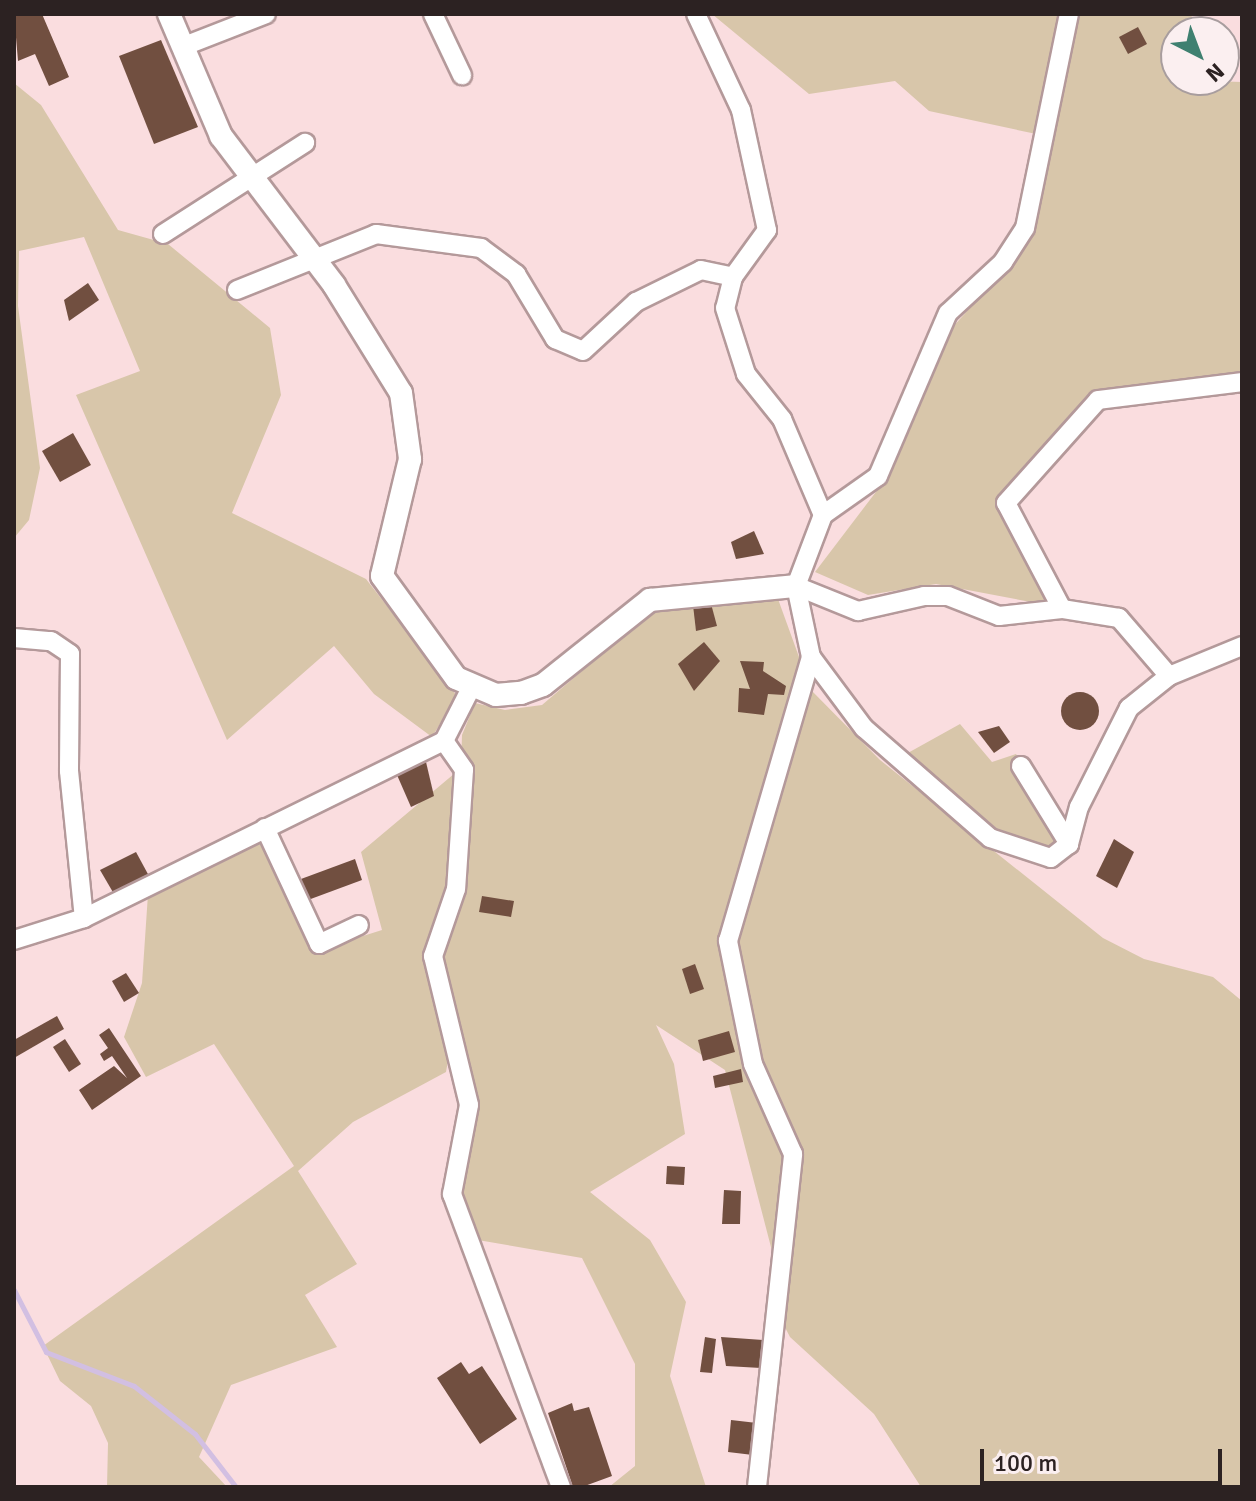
<!DOCTYPE html>
<style>
body{margin:0}
#map{position:relative;width:1256px;height:1501px;overflow:hidden;background:#fadddf;font-family:Signika,sans-serif}
div>[style]{position:absolute}
.green>*{inset:0;background:#d8c6aa}
.stream>*{height:5px;margin:-2.5px;padding:0 2.5px;transform-origin:2.5px;border-radius:2.5px;background:#d2bfe2}
.building>*{inset:0;background:#714f40}
.round{border-radius:50%}
.roads{filter:drop-shadow(2px 0 #b4999a) drop-shadow(-2px 0 #b4999a) drop-shadow(0 2px #b4999a) drop-shadow(0 -2px #b4999a)}
.minor>*{height:18px;margin:-9px;padding:0 9px;transform-origin:9px;border-radius:9px;background:#fff}
.tertiary>*{height:22px;margin:-11px;padding:0 11px;transform-origin:11px;border-radius:11px;background:#fff}
span{translate:-50% -50%;white-space:nowrap;text-align:center;line-height:1.15;-webkit-text-stroke:8px #fbeff0;paint-order:stroke}
.frame{position:absolute;inset:0;border:16px solid #2c2222;pointer-events:none}
.north{position:absolute;left:1160px;top:16px;width:80px;height:80px;box-sizing:border-box;background:#fbeff0;border:2px solid #a89d9e;border-radius:50%;rotate:138deg;font-size:22px;font-weight:700;line-height:32px;text-align:center;color:#2c2222}
.north::after{content:'';display:block;margin:auto;width:28px;height:36px;background:#3f8070;clip-path:polygon(50% 0,100% 100%,50% 72%,0 100%)}
.scale{position:absolute;left:980px;top:1449px;width:242px;height:36px;box-sizing:border-box;border:4px solid #2c2222;border-top:0;padding-left:10px;font-size:24px;line-height:28px;white-space:nowrap;color:#2c2222;-webkit-text-stroke:6px #fbeff0;paint-order:stroke}
</style>
<div id="map">
<div class="green">
<div style="clip-path:polygon(712px 14px,1063px 14px,1041px 135px,929px 111px,895px 81px,809px 94px)"></div>
<div style="clip-path:polygon(1072px 14px,1193px 14px,1184px 32px,1176px 32px,1168px 65px,1176px 67px,1176px 80px,1242px 82px,1242px 373px,1097px 392px,999px 499px,1047px 605px,936px 584px,868px 595px,815px 572px,885px 480px,949px 331px,1002px 273px,1045px 149px)"></div>
<div style="clip-path:polygon(14px 83px,41px 105px,118px 230px,168px 244px,270px 328px,281px 395px,232px 513px,366px 579px,457px 696px,432px 737px,374px 694px,334px 646px,227px 740px,76px 395px,140px 371px,84px 237px,19px 251px,18px 306px,40px 468px,29px 520px,14px 538px)"></div>
<div style="clip-path:polygon(778px 599px,811px 690px,880px 760px,1103px 938px,1144px 959px,1213px 977px,1242px 1001px,1242px 1487px,921px 1487px,874px 1414px,790px 1337px,776px 1310px,779px 1278px,725px 1070px,656px 1025px,674px 1064px,685px 1134px,590px 1192px,650px 1240px,686px 1302px,670px 1376px,706px 1487px,609px 1487px,635px 1466px,635px 1364px,582px 1258px,472px 1239px,452px 1194px,459px 1110px,449px 1055px,446px 1072px,353px 1122px,298px 1171px,357px 1264px,305px 1295px,337px 1347px,231px 1385px,199px 1457px,227px 1487px,107px 1487px,108px 1443px,91px 1406px,60px 1381px,43px 1346px,294px 1166px,214px 1044px,146px 1077px,124px 1037px,142px 983px,148px 894px,263px 841px,322px 949px,382px 930px,361px 852px,461px 768px,462px 735px,475px 703px,505px 710px,542px 705px,650px 613px)"></div>
<div style="clip-path:polygon(960px 724px,992px 762px,1016px 754px,1061px 825px,1053px 848px,1006px 836px,906px 754px)"></div>
</div>
<div class="stream">
<div style="left:14px;top:1290px;width:70px;rotate:62.7deg"></div>
<div style="left:46px;top:1352px;width:94px;rotate:21.1deg"></div>
<div style="left:134px;top:1386px;width:78px;rotate:38.2deg"></div>
<div style="left:195px;top:1434px;width:67px;rotate:52.3deg"></div>
</div>
<div class="building">
<div style="clip-path:polygon(14px 14px,42px 14px,69px 77px,49px 86px,35px 54px,18px 61px)"></div>
<div style="clip-path:polygon(1138px 27px,1147px 44px,1128px 54px,1119px 37px)"></div>
<div style="clip-path:polygon(161px 40px,198px 127px,154px 144px,119px 56px)"></div>
<div style="clip-path:polygon(88px 283px,99px 300px,69px 321px,64px 300px)"></div>
<div style="clip-path:polygon(73px 433px,91px 465px,60px 482px,42px 451px)"></div>
<div style="clip-path:polygon(754px 531px,764px 554px,736px 559px,731px 542px)"></div>
<div style="clip-path:polygon(710px 600px,717px 626px,696px 631px,693px 605px)"></div>
<div style="clip-path:polygon(704px 642px,720px 661px,694px 691px,678px 664px)"></div>
<div style="clip-path:polygon(740px 661px,764px 662px,763px 671px,786px 686px,784px 695px,768px 694px,764px 715px,738px 712px,739px 688px,750px 689px)"></div>
<div class="round" style="left:1061px;top:692px;width:38px;height:38px"></div>
<div style="clip-path:polygon(999px 726px,1010px 742px,994px 753px,978px 732px)"></div>
<div style="clip-path:polygon(426px 762px,434px 796px,411px 807px,397px 775px)"></div>
<div style="clip-path:polygon(1114px 839px,1134px 852px,1117px 888px,1096px 876px)"></div>
<div style="clip-path:polygon(136px 852px,149px 876px,114px 894px,100px 870px)"></div>
<div style="clip-path:polygon(355px 859px,362px 880px,308px 900px,301px 879px)"></div>
<div style="clip-path:polygon(482px 896px,514px 901px,511px 917px,479px 912px)"></div>
<div style="clip-path:polygon(695px 964px,704px 989px,690px 994px,682px 969px)"></div>
<div style="clip-path:polygon(126px 973px,139px 993px,124px 1002px,112px 981px)"></div>
<div style="clip-path:polygon(57px 1016px,64px 1029px,14px 1058px,14px 1040px)"></div>
<div style="clip-path:polygon(109px 1028px,141px 1076px,92px 1110px,79px 1090px,114px 1066px,127px 1078px,112px 1056px,104px 1061px,100px 1054px,108px 1048px,99px 1035px)"></div>
<div style="clip-path:polygon(729px 1031px,735px 1052px,703px 1061px,698px 1040px)"></div>
<div style="clip-path:polygon(65px 1039px,81px 1064px,69px 1072px,53px 1047px)"></div>
<div style="clip-path:polygon(741px 1069px,743px 1082px,715px 1088px,713px 1076px)"></div>
<div style="clip-path:polygon(667px 1166px,685px 1167px,684px 1185px,666px 1184px)"></div>
<div style="clip-path:polygon(724px 1190px,741px 1191px,740px 1224px,722px 1224px)"></div>
<div style="clip-path:polygon(705px 1337px,716px 1339px,712px 1373px,700px 1372px)"></div>
<div style="clip-path:polygon(721px 1337px,763px 1340px,761px 1368px,726px 1366px)"></div>
<div style="clip-path:polygon(461px 1362px,469px 1374px,482px 1366px,517px 1419px,480px 1444px,437px 1378px)"></div>
<div style="clip-path:polygon(572px 1403px,574px 1411px,589px 1407px,612px 1476px,582px 1487px,573px 1487px,548px 1413px)"></div>
<div style="clip-path:polygon(731px 1420px,757px 1423px,753px 1455px,728px 1452px)"></div>
</div>
<div class="roads">
<div class="minor">
<div style="left:433px;top:14px;width:68px;rotate:64.6deg"></div>
<div style="left:696px;top:14px;width:106px;rotate:64.9deg"></div>
<div style="left:741px;top:110px;width:123px;rotate:77.8deg"></div>
<div style="left:767px;top:230px;width:58px;rotate:125.9deg"></div>
<div style="left:733px;top:277px;width:32px;rotate:104deg"></div>
<div style="left:725px;top:308px;width:69px;rotate:72.3deg"></div>
<div style="left:746px;top:374px;width:58px;rotate:51.3deg"></div>
<div style="left:782px;top:419px;width:104px;rotate:66.9deg"></div>
<div style="left:184px;top:46px;width:88px;rotate:-21.3deg"></div>
<div style="left:163px;top:234px;width:169px;rotate:-32.7deg"></div>
<div style="left:237px;top:290px;width:150px;rotate:-21.9deg"></div>
<div style="left:376px;top:234px;width:106px;rotate:7.6deg"></div>
<div style="left:481px;top:248px;width:44px;rotate:36.6deg"></div>
<div style="left:516px;top:274px;width:76px;rotate:59deg"></div>
<div style="left:555px;top:339px;width:30px;rotate:23deg"></div>
<div style="left:583px;top:351px;width:72px;rotate:-42.8deg"></div>
<div style="left:636px;top:302px;width:72px;rotate:-26.2deg"></div>
<div style="left:701px;top:270px;width:33px;rotate:12deg"></div>
<div style="left:796px;top:586px;width:67px;rotate:22deg"></div>
<div style="left:858px;top:611px;width:68px;rotate:-12.8deg"></div>
<div style="left:924px;top:596px;width:24px"></div>
<div style="left:948px;top:596px;width:55px;rotate:21.4deg"></div>
<div style="left:999px;top:616px;width:63px;rotate:-6.3deg"></div>
<div style="left:14px;top:638px;width:37px;rotate:5deg"></div>
<div style="left:51px;top:641px;width:23px;rotate:34deg"></div>
<div style="left:70px;top:654px;width:117px;rotate:90.5deg"></div>
<div style="left:69px;top:771px;width:148px;rotate:84.2deg"></div>
<div style="left:811px;top:657px;width:89px;rotate:53.3deg"></div>
<div style="left:864px;top:728px;width:167px;rotate:41.1deg"></div>
<div style="left:990px;top:838px;width:64px;rotate:18.2deg"></div>
<div style="left:1051px;top:858px;width:23px;rotate:-38deg"></div>
<div style="left:1069px;top:844px;width:38px;rotate:-75deg"></div>
<div style="left:1079px;top:807px;width:111px;rotate:-63.2deg"></div>
<div style="left:1129px;top:708px;width:51px;rotate:-38.7deg"></div>
<div style="left:1169px;top:676px;width:79px;rotate:-22.3deg"></div>
<div style="left:1169px;top:676px;width:77px;rotate:-130.8deg"></div>
<div style="left:1119px;top:618px;width:58px;rotate:-171deg"></div>
<div style="left:1062px;top:609px;width:120px;rotate:-117.8deg"></div>
<div style="left:1006px;top:503px;width:138px;rotate:-48.2deg"></div>
<div style="left:1098px;top:400px;width:145px;rotate:-7.1deg"></div>
<div style="left:444px;top:741px;width:35px;rotate:55deg"></div>
<div style="left:464px;top:770px;width:119px;rotate:93.8deg"></div>
<div style="left:456px;top:889px;width:71px;rotate:108.9deg"></div>
<div style="left:433px;top:956px;width:153px;rotate:76.4deg"></div>
<div style="left:469px;top:1105px;width:91px;rotate:100.8deg"></div>
<div style="left:452px;top:1194px;width:313px;rotate:69.6deg"></div>
<div style="left:1021px;top:766px;width:92px;rotate:58.4deg"></div>
<div style="left:265px;top:828px;width:128px;rotate:65deg"></div>
<div style="left:319px;top:944px;width:44px;rotate:-25.4deg"></div>
<div style="left:14px;top:940px;width:73px;rotate:-17.4deg"></div>
<div style="left:84px;top:918px;width:401px;rotate:-26.2deg"></div>
<div style="left:444px;top:741px;width:59px;rotate:-63deg"></div>
<div style="left:757px;top:1487px;width:335px;rotate:-83.8deg"></div>
<div style="left:793px;top:1154px;width:98px;rotate:-114deg"></div>
<div style="left:753px;top:1064px;width:126px;rotate:-101.5deg"></div>
<div style="left:728px;top:941px;width:296px;rotate:-73.7deg"></div>
<div style="left:811px;top:657px;width:73px;rotate:-101.9deg"></div>
<div style="left:796px;top:586px;width:76px;rotate:-69.2deg"></div>
<div style="left:823px;top:515px;width:67px;rotate:-35.3deg"></div>
<div style="left:878px;top:476px;width:177px;rotate:-66.8deg"></div>
<div style="left:948px;top:313px;width:75px;rotate:-42.8deg"></div>
<div style="left:1003px;top:262px;width:40px;rotate:-57.1deg"></div>
<div style="left:1025px;top:228px;width:218px;rotate:-78.4deg"></div>
</div>
<div class="tertiary">
<div style="left:169px;top:14px;width:133px;rotate:66.9deg"></div>
<div style="left:221px;top:136px;width:187px;rotate:52.8deg"></div>
<div style="left:334px;top:285px;width:127px;rotate:58.2deg"></div>
<div style="left:401px;top:393px;width:67px;rotate:82.2deg"></div>
<div style="left:410px;top:459px;width:120px;rotate:103.5deg"></div>
<div style="left:382px;top:576px;width:126px;rotate:54deg"></div>
<div style="left:456px;top:678px;width:43px;rotate:23deg"></div>
<div style="left:496px;top:695px;width:25px;rotate:-5deg"></div>
<div style="left:521px;top:693px;width:23px;rotate:-20deg"></div>
<div style="left:543px;top:685px;width:137px;rotate:-38.5deg"></div>
<div style="left:650px;top:600px;width:147px;rotate:-5.5deg"></div>
</div>
</div>
<div class="frame"></div>
<div class="north">N</div>
<div class="scale">100 m</div>
</div>
